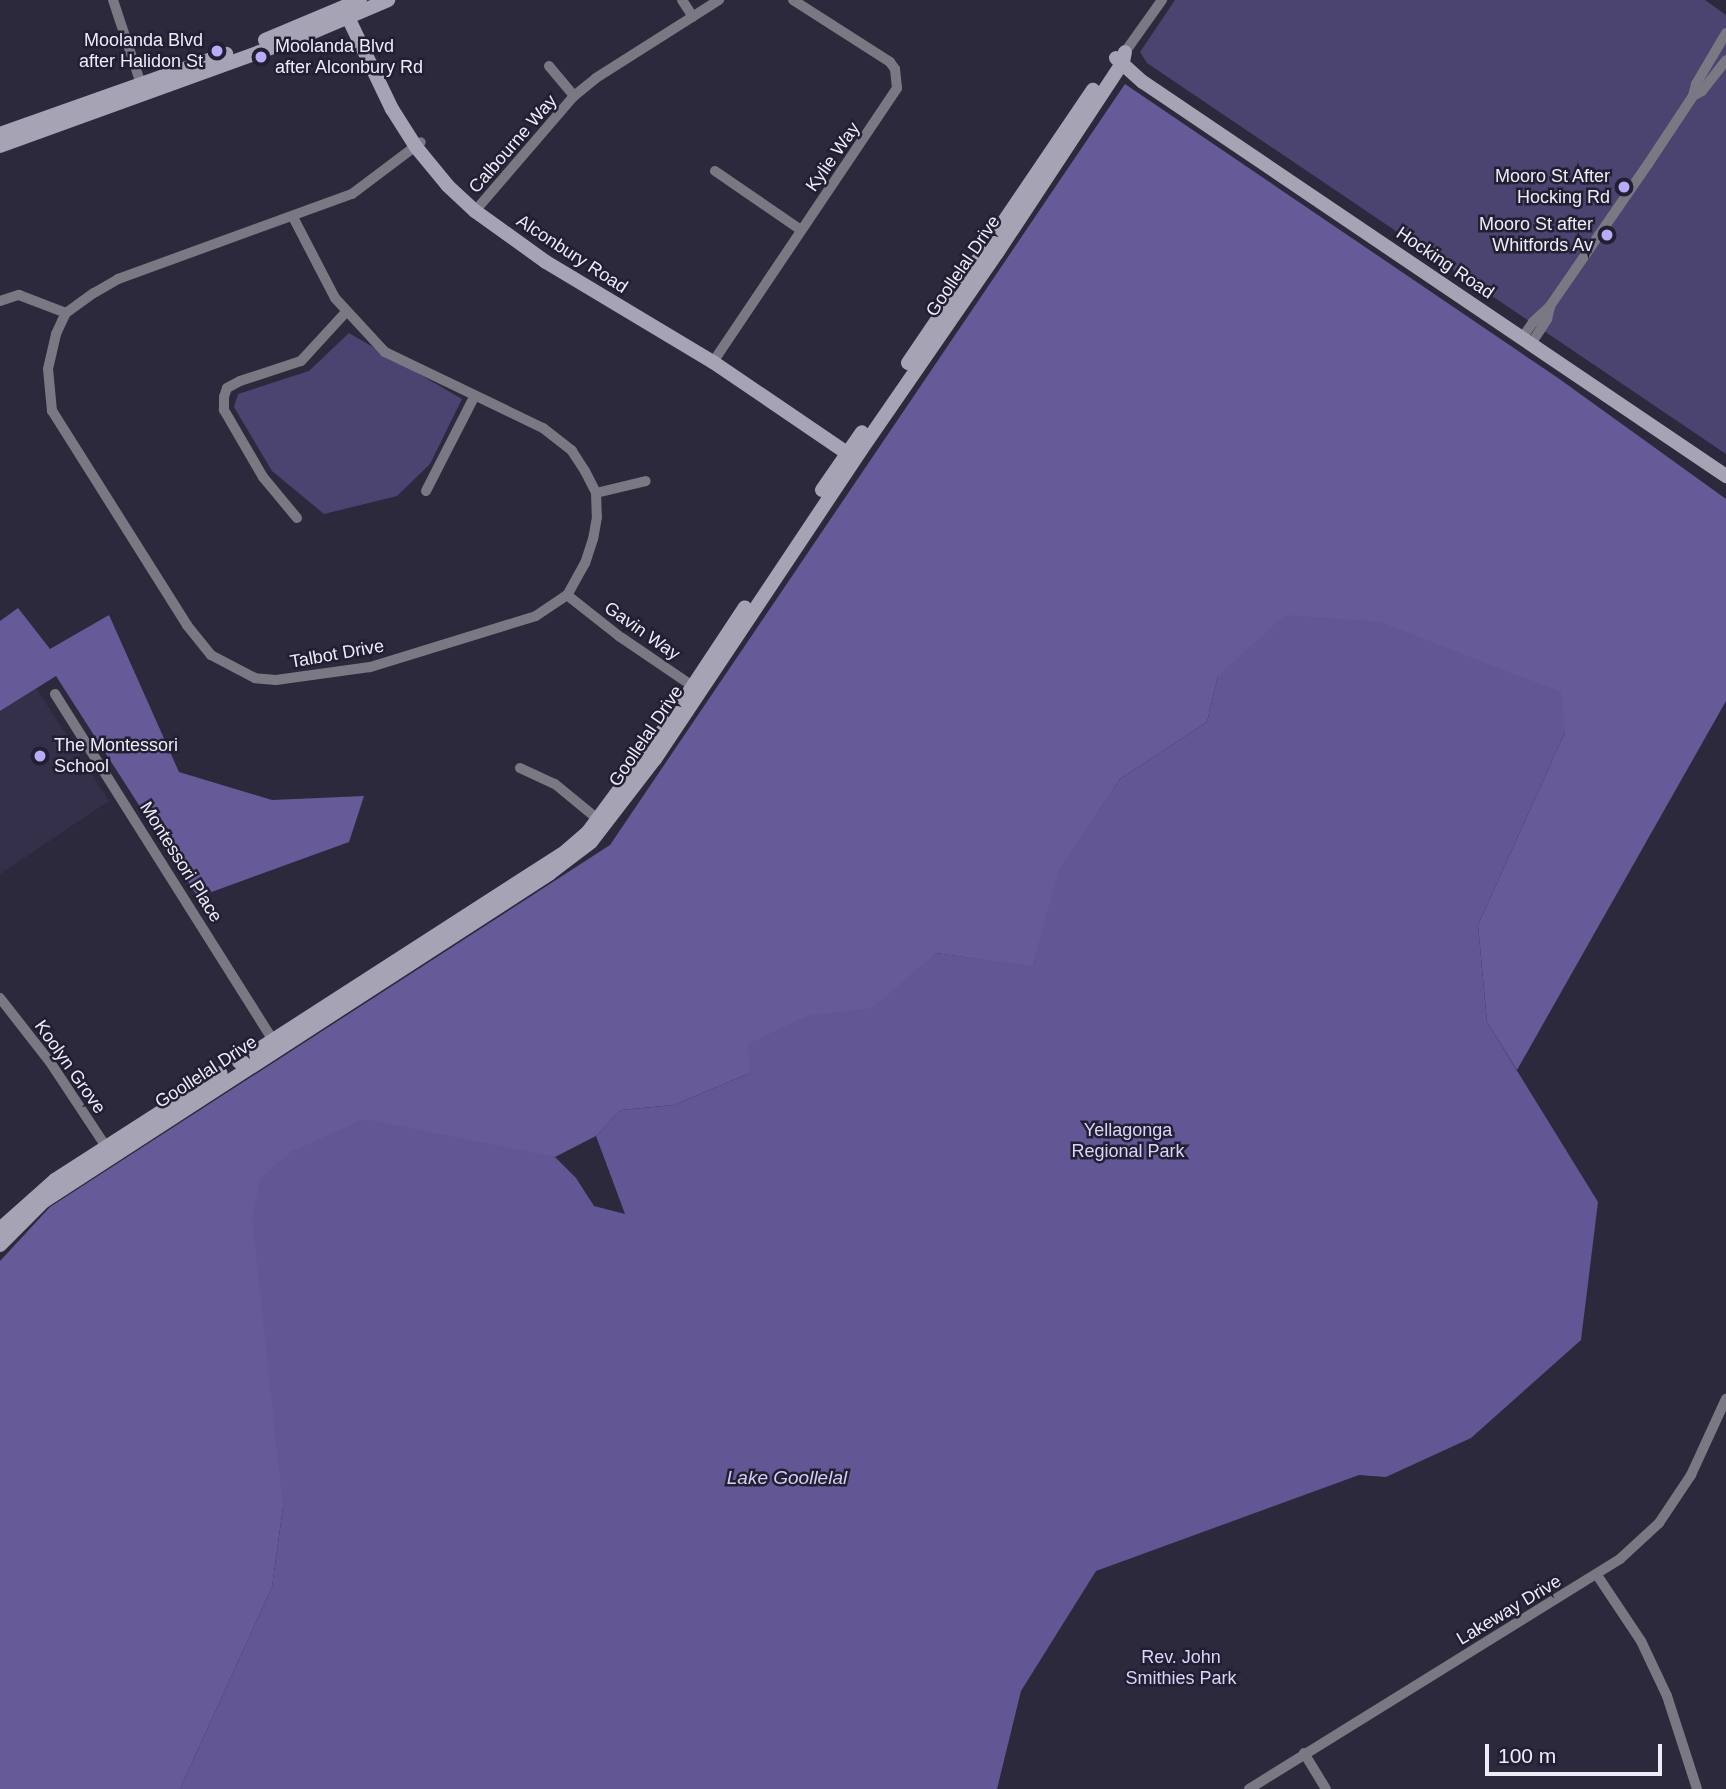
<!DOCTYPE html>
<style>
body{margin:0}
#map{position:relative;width:1726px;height:1789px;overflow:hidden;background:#2c293c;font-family:Helvetica,sans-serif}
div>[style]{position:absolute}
.built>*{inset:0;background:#34304a}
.green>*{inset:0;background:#4b4370}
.forest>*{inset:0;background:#665a99}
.water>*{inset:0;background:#625695}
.street>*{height:10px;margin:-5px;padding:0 5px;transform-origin:5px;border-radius:5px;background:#7a7983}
.secondary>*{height:14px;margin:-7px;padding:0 7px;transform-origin:7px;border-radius:7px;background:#a6a4b4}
.dots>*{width:19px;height:19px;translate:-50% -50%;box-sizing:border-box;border:4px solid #221f32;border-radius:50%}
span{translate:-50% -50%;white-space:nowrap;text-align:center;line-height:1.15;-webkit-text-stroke:5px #221f32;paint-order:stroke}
.poi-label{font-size:18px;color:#eeecf9}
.right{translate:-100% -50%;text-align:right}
.left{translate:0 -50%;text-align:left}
.street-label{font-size:18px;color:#eeecf9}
.park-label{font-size:18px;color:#dad5fa}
.water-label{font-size:19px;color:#d4cff5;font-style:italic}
.scale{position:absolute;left:1485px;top:1744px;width:177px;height:32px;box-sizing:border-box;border:4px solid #eeecf9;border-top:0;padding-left:9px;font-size:21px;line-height:24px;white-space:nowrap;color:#eeecf9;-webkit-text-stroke:5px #221f32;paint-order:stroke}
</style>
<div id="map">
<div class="built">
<div style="clip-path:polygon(36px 688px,109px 801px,0 874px,0 711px)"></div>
</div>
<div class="green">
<div style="clip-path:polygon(1175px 0,1705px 0,1726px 15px,1726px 454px,1147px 63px,1140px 52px)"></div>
<div style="clip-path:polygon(349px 333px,462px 399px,430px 464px,397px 496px,324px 514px,272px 471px,234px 407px,238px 394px,309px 371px)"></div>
</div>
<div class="forest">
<div style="clip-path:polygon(1125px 84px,1558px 378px,1726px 499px,1726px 701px,1517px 1070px,1487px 1022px,1478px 925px,1565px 732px,1218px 676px,1207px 722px,1120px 779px,1060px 869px,1033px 967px,936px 953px,884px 1009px,750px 1073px,674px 1105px,621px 1110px,596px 1136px,555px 1157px,512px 1151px,283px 1507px,272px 1587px,180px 1789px,0 1789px,0 1261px,50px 1207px,610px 845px)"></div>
<div style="clip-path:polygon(18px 608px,50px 649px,109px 615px,179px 772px,272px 800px,364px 796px,349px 842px,198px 897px,56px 676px,0 711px,0 621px)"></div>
</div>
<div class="water">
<div style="clip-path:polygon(1285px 615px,1380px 622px,1561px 692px,1565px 732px,1478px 925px,1487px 1022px,1598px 1202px,1581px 1340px,1471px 1438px,1386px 1477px,1359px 1475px,1096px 1571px,1021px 1691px,997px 1789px,180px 1789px,272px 1587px,283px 1507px,252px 1216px,261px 1178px,290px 1152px,364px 1119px,555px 1157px,576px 1178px,594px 1206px,625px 1214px,596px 1136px,621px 1110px,674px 1105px,750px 1073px,748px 1044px,807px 1016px,872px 1008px,936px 953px,1033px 966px,1059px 869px,1120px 779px,1207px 722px,1218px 676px)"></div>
</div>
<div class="street">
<div style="left:113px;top:0;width:92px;rotate:71.6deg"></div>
<div style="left:682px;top:0;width:20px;rotate:57deg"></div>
<div style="left:1125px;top:52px;width:64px;rotate:-54.6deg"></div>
<div style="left:549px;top:66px;width:39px;rotate:50deg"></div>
<div style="left:1693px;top:96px;width:10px;rotate:-29deg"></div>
<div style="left:1702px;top:91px;width:39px;rotate:-52deg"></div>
<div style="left:715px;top:171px;width:104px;rotate:34.5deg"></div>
<div style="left:475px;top:211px;width:152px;rotate:-49.3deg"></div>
<div style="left:574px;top:96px;width:28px;rotate:-39deg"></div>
<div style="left:596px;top:78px;width:146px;rotate:-32.4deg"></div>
<div style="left:293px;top:217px;width:91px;rotate:62.6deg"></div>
<div style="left:335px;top:298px;width:74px;rotate:47.2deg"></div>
<div style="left:385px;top:352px;width:175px;rotate:25.7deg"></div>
<div style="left:543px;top:428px;width:37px;rotate:38deg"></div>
<div style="left:572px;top:451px;width:24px;rotate:57deg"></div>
<div style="left:585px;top:471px;width:25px;rotate:63deg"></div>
<div style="left:596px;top:493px;width:24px;rotate:88deg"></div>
<div style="left:597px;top:517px;width:22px;rotate:100deg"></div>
<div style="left:593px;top:539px;width:25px;rotate:108deg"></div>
<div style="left:585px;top:563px;width:37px;rotate:119deg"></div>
<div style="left:567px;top:595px;width:37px;rotate:146deg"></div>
<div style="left:536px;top:616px;width:174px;rotate:162.9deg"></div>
<div style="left:370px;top:667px;width:95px;rotate:172.1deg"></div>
<div style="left:276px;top:680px;width:21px;rotate:-175deg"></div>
<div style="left:255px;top:678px;width:50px;rotate:-152.4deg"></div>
<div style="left:211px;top:655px;width:38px;rotate:-129deg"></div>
<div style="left:187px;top:625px;width:253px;rotate:-122.2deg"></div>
<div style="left:52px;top:411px;width:42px;rotate:-95.4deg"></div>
<div style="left:48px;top:369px;width:36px;rotate:-77deg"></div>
<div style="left:56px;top:334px;width:23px;rotate:-65deg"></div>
<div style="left:66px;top:313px;width:34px;rotate:-36deg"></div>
<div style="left:94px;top:293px;width:28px;rotate:-30deg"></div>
<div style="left:118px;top:279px;width:249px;rotate:-20deg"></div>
<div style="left:352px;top:194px;width:86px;rotate:-37deg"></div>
<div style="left:0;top:301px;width:20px;rotate:-18deg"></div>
<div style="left:19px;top:295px;width:50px;rotate:21deg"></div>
<div style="left:1522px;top:338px;width:19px;rotate:-55deg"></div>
<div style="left:1533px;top:322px;width:23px;rotate:-43deg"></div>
<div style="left:1550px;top:306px;width:173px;rotate:-55.4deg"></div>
<div style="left:1648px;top:164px;width:82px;rotate:-56.5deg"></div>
<div style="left:1693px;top:96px;width:12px;rotate:-76deg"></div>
<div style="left:1696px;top:84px;width:59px;rotate:-59.5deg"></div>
<div style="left:1531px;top:344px;width:30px;rotate:-57deg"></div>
<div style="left:1547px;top:319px;width:12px;rotate:-76deg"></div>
<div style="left:713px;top:362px;width:330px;rotate:-56.1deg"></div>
<div style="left:897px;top:88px;width:19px;rotate:-96deg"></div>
<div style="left:895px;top:69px;width:9px;rotate:-126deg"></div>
<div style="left:890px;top:62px;width:115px;rotate:-147.4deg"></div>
<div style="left:426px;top:491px;width:106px;rotate:-62.9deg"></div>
<div style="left:596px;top:493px;width:51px;rotate:-13.5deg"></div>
<div style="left:297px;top:518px;width:53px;rotate:-129.7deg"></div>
<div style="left:263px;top:477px;width:78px;rotate:-120.2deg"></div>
<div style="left:224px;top:410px;width:13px;rotate:-90deg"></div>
<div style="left:224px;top:397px;width:9px;rotate:-72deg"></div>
<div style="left:227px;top:388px;width:15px;rotate:-28deg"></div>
<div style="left:240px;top:381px;width:64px;rotate:-18.2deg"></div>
<div style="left:301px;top:361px;width:67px;rotate:-47.4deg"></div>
<div style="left:567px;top:595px;width:66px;rotate:38.3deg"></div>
<div style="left:619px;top:636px;width:94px;rotate:34.2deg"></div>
<div style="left:55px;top:694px;width:413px;rotate:57.8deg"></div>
<div style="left:520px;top:768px;width:38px;rotate:25deg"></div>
<div style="left:555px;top:784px;width:58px;rotate:39.4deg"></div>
<div style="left:0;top:998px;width:81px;rotate:52deg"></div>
<div style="left:50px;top:1062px;width:107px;rotate:56.5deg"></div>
<div style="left:1597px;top:1575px;width:79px;rotate:56.3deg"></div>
<div style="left:1641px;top:1641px;width:61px;rotate:64.7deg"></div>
<div style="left:1667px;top:1696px;width:98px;rotate:72.1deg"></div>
<div style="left:1304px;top:1753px;width:42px;rotate:58.6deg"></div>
<div style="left:1249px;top:1789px;width:437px;rotate:-31.8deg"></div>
<div style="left:1620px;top:1559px;width:53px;rotate:-42.7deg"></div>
<div style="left:1659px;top:1523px;width:58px;rotate:-56.3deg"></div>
<div style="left:1691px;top:1475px;width:84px;rotate:-65.3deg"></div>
</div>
<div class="secondary">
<div style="left:344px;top:9px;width:111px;rotate:64.4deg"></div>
<div style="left:392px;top:109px;width:45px;rotate:57.7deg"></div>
<div style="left:416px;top:147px;width:50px;rotate:50.6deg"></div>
<div style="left:448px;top:186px;width:37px;rotate:43deg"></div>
<div style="left:475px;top:211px;width:87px;rotate:35.7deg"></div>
<div style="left:546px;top:262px;width:195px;rotate:30.9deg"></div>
<div style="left:713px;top:362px;width:171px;rotate:34.2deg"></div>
<div style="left:265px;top:40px;width:103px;rotate:-22.8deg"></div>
<div style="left:1116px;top:58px;width:36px;rotate:42deg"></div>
<div style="left:1143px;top:82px;width:704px;rotate:34.05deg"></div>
<div style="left:0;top:134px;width:240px;rotate:-19.5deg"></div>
<div style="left:0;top:146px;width:318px;rotate:-19.9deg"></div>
<div style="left:299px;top:38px;width:97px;rotate:-23.1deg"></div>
<div style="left:908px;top:363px;width:330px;rotate:-55.9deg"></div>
<div style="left:822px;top:490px;width:70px;rotate:-55.4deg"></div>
<div style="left:239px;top:1062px;width:389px;rotate:-32.8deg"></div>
<div style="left:566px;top:851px;width:29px;rotate:-41deg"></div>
<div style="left:588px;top:832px;width:133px;rotate:-53.6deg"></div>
<div style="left:667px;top:725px;width:141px;rotate:-56.5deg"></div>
<div style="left:0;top:1229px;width:74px;rotate:-41.7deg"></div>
<div style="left:55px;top:1180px;width:197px;rotate:-32.8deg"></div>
<div style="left:0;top:1245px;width:62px;rotate:-45deg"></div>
<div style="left:44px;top:1201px;width:602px;rotate:-32.92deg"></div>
<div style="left:549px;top:874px;width:53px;rotate:-37.3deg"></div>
<div style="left:591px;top:842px;width:105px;rotate:-52.4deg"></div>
<div style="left:655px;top:759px;width:371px;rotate:-56.3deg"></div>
<div style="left:861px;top:450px;width:239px;rotate:-55.4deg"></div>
<div style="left:997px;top:253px;width:229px;rotate:-56.6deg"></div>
<div style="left:1123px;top:62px;width:10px;rotate:-79deg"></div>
</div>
<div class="dots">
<div style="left:217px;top:51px;background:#b8abf7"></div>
<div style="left:261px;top:57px;background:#b8abf7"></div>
<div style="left:1624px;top:187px;background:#b8abf7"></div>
<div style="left:1607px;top:235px;background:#b8abf7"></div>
<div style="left:40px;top:756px;background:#b8abf7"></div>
</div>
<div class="poi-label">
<span class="right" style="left:203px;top:51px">Moolanda Blvd<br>after Halidon St</span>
<span class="left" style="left:275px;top:57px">Moolanda Blvd<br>after Alconbury Rd</span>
<span class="right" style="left:1610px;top:187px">Mooro St After<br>Hocking Rd</span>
<span class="right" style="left:1593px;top:235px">Mooro St after<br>Whitfords Av</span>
<span class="left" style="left:54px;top:756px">The Montessori<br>School</span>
</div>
<div class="street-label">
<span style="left:513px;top:144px;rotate:-49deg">Calbourne Way</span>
<span style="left:833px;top:157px;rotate:-55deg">Kylie Way</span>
<span style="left:572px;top:254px;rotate:33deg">Alconbury Road</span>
<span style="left:1445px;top:263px;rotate:34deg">Hocking Road</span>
<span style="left:963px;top:266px;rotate:-56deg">Goollelal Drive</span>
<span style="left:642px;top:631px;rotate:35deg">Gavin Way</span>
<span style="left:337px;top:654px;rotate:-10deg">Talbot Drive</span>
<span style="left:646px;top:736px;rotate:-56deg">Goollelal Drive</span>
<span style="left:181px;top:862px;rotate:58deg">Montessori Place</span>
<span style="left:70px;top:1067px;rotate:55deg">Koolyn Grove</span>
<span style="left:206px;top:1072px;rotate:-33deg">Goollelal Drive</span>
<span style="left:1509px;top:1610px;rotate:-31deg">Lakeway Drive</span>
</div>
<div class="park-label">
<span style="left:1128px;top:1141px">Yellagonga<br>Regional Park</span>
<span style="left:1181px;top:1668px">Rev. John<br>Smithies Park</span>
</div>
<div class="water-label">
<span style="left:787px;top:1478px">Lake Goollelal</span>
</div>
<div class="scale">100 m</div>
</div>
